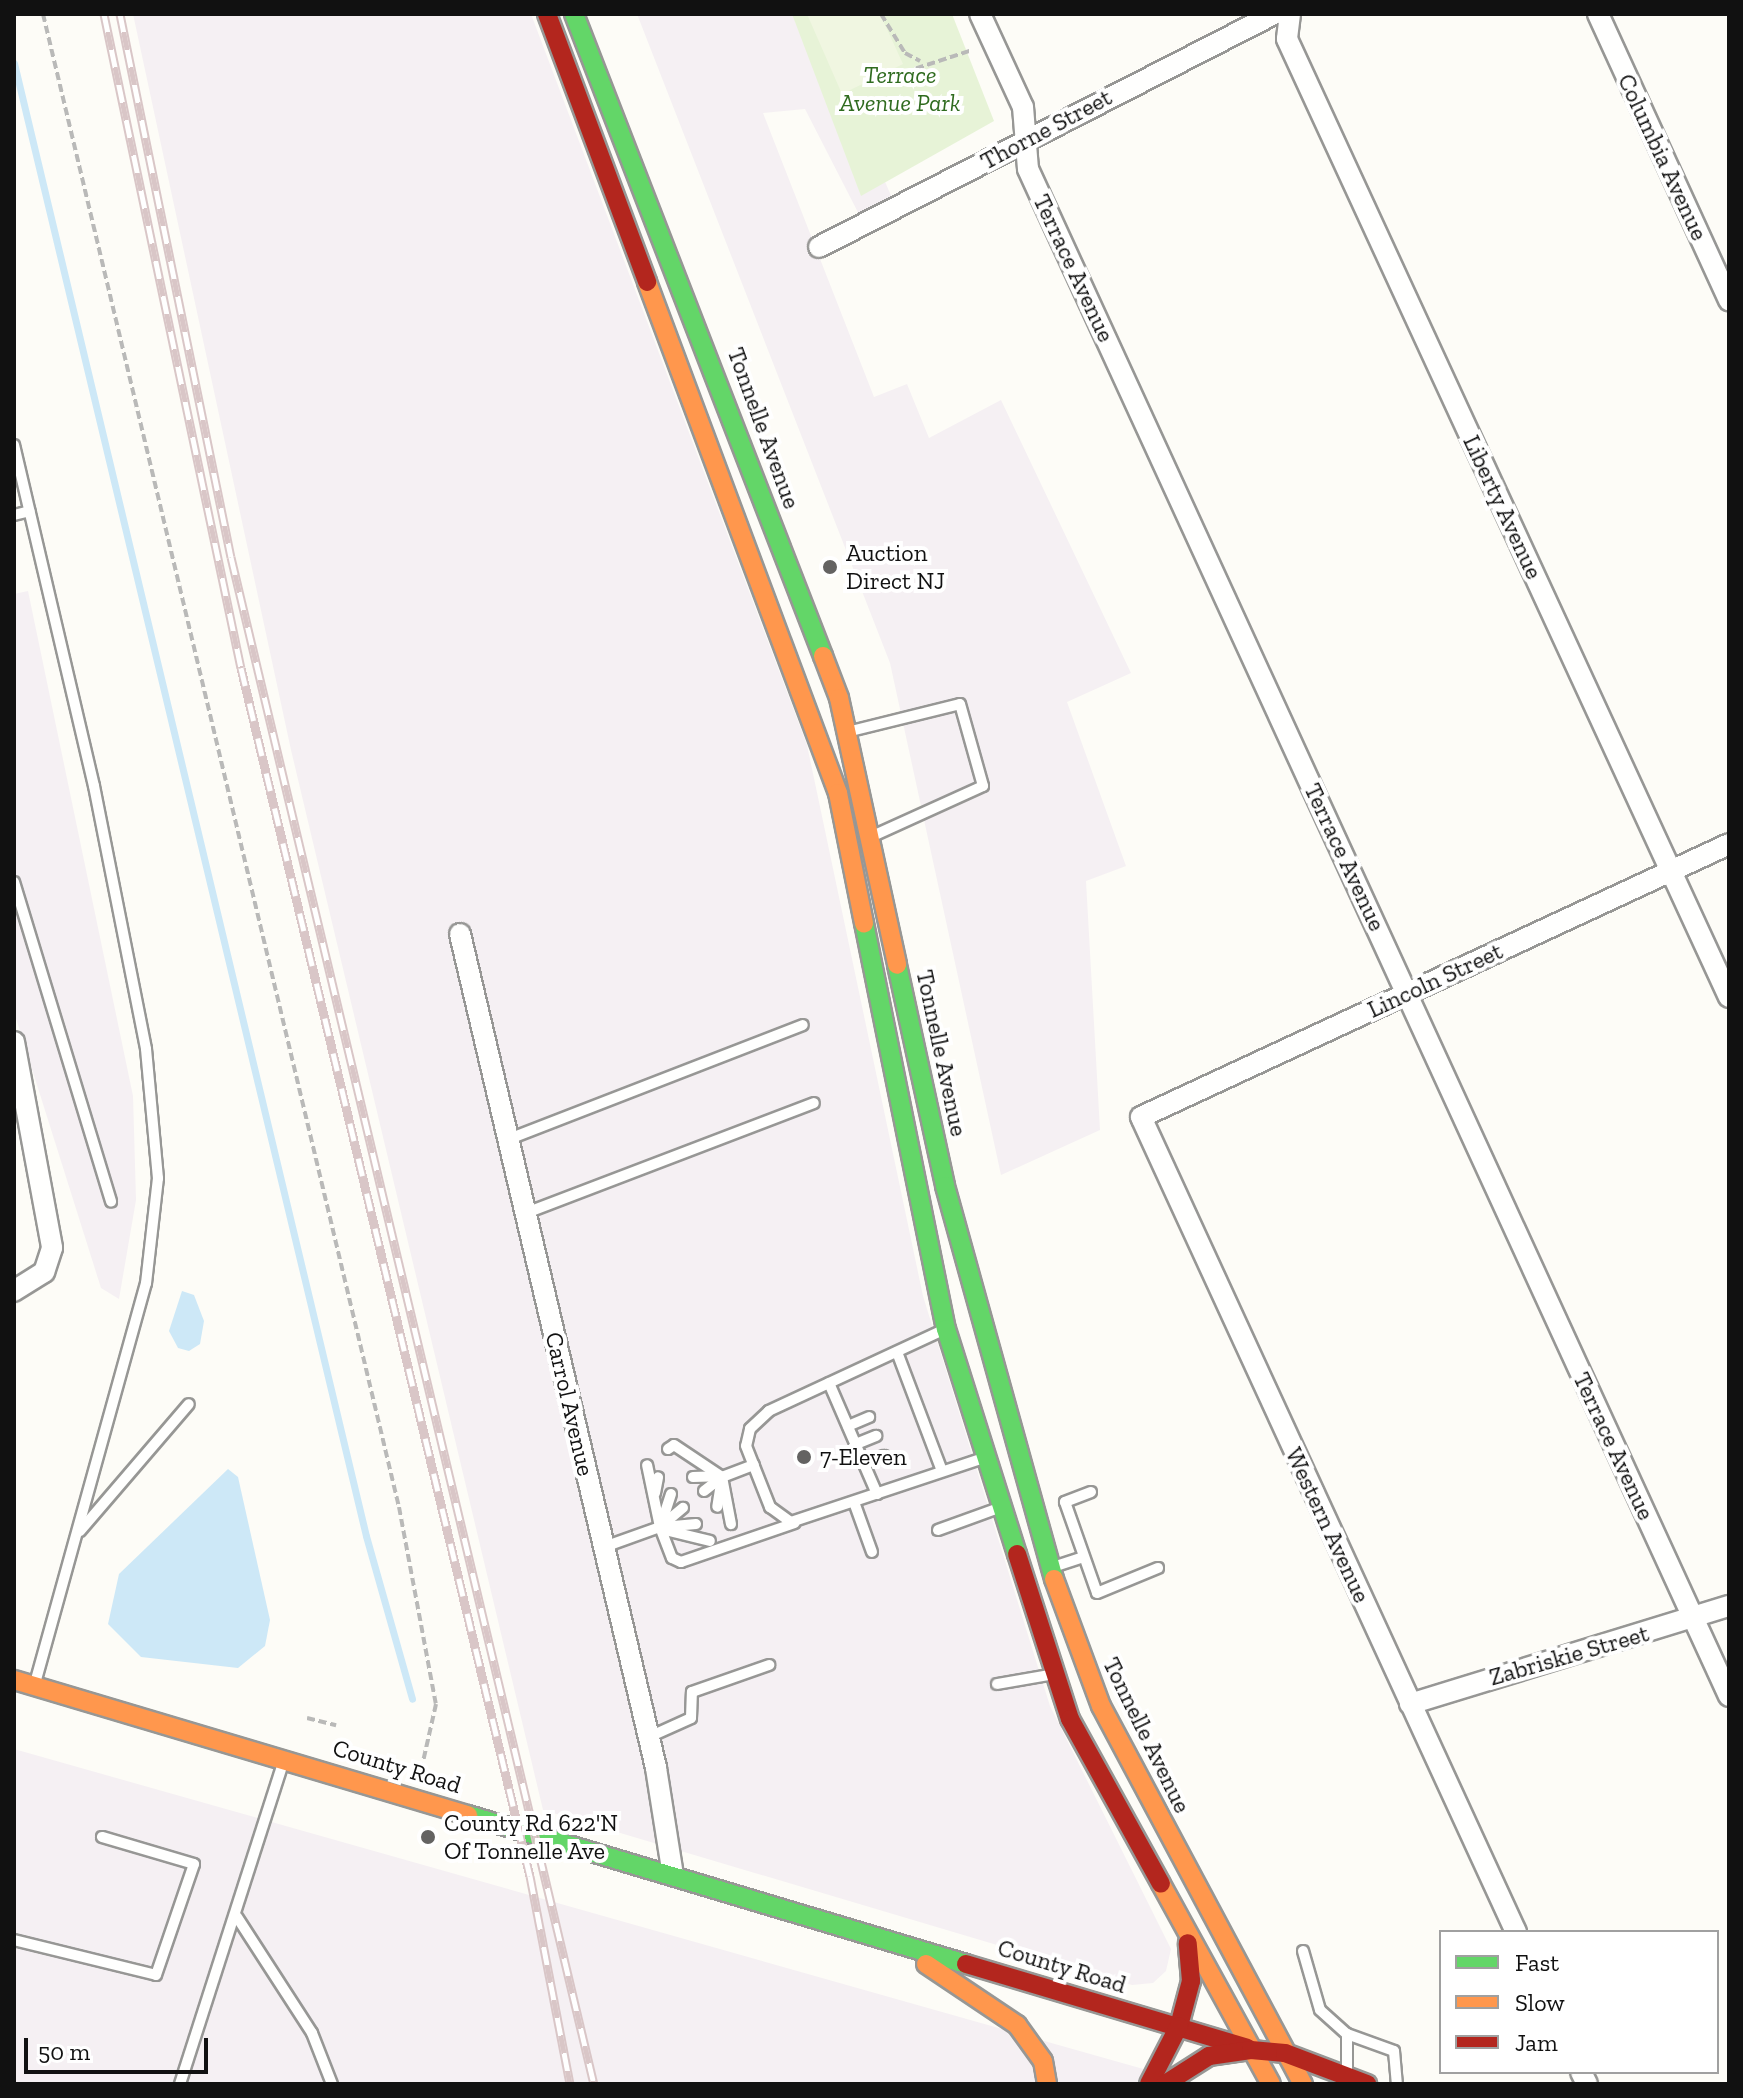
<!DOCTYPE html>
<style>
body{margin:0}
#map{position:relative;width:1743px;height:2098px;overflow:hidden;background:#fdfcf7;font-family:"Zilla Slab",serif}
div>[style]{position:absolute}
.industrial>*{inset:0;background:#f5f0f3}
.green>*{inset:0;background:#e7f3d7}
.pitch>*{inset:0;background:#f0f6e1}
.water>*{inset:0;background:#cde8f7}
.stream>*{height:7px;margin:-3.5px;padding:0 3.5px;transform-origin:3.5px;border-radius:3.5px;background:#cde8f7}
.path>*{height:4px;margin-top:-2px;transform-origin:0;background:repeating-linear-gradient(90deg,#b9b9b8 0 8px,transparent 0 12px)}
.roads{filter:drop-shadow(2px 0 #979795) drop-shadow(-2px 0 #979795) drop-shadow(0 2px #979795) drop-shadow(0 -2px #979795)}
.lane>*{height:10px;margin:-5px;padding:0 5px;transform-origin:5px;border-radius:5px;background:#fffffe}
.street>*{height:20px;margin:-10px;padding:0 10px;transform-origin:10px;border-radius:10px;background:#fffffe}
.fast>*{height:18px;margin:-9px;padding:0 9px;transform-origin:9px;border-radius:9px;background:#63d668}
.slow>*{height:18px;margin:-9px;padding:0 9px;transform-origin:9px;border-radius:9px;background:#ff974d}
.jam>*{height:18px;margin:-9px;padding:0 9px;transform-origin:9px;border-radius:9px;background:#b3261e}
.rail>*{height:9px;margin-top:-4.5px;transform-origin:0;background:repeating-linear-gradient(90deg,#fff 0 18px,#d9c6c7 0 36px);box-sizing:border-box;border-block:2px solid #d9c6c7}
.dots>*{width:22px;height:22px;translate:-50% -50%;box-sizing:border-box;border:4px solid #fff;border-radius:50%}
span{translate:-50% -50%;white-space:nowrap;text-align:center;line-height:1.15;-webkit-text-stroke:8px #fff;paint-order:stroke}
.park-label{font-size:24px;color:#2f6b1f;font-style:italic}
.street-label{font-size:24px;color:#111}
.poi-label{font-size:24px;color:#111}
.left{translate:0 -50%;text-align:left}
.frame{position:absolute;inset:0;border:16px solid #111;pointer-events:none}
.legend{position:absolute;left:1439px;top:1930px;width:280px;height:144px;box-sizing:border-box;background:#fff;border:2px solid #a0a0a0;margin:0;padding:10px 14px;list-style:none;font-size:24px;color:#111}
.legend li{display:flex;align-items:center;gap:16px;height:40px}
.legend b{width:40px;border:2px solid #a0a0a0}
.scale{position:absolute;left:24px;top:2038px;width:184px;height:36px;box-sizing:border-box;border:4px solid #111;border-top:0;padding-left:10px;font-size:24px;line-height:28px;white-space:nowrap;color:#111;-webkit-text-stroke:6px #fff;paint-order:stroke}
</style>
<div id="map">
<div class="industrial">
<div style="clip-path:polygon(133px 14px,531px 14px,807px 745px,923px 1296px,1050px 1706px,1171px 1949px,1166px 1971px,1153px 1983px,1132px 1985px,543px 1810px,291px 750px)"></div>
<div style="clip-path:polygon(637px 14px,813px 14px,895px 205px,866px 228px,805px 109px,763px 113px,874px 397px,907px 384px,929px 438px,1001px 400px,1131px 673px,1067px 702px,1126px 866px,1086px 881px,1100px 1130px,1001px 1175px,890px 663px)"></div>
<div style="clip-path:polygon(28px 591px,133px 1096px,136px 1200px,119px 1299px,101px 1288px,14px 1012px,14px 594px)"></div>
<div style="clip-path:polygon(14px 1749px,1161px 2074px,1156px 2084px,14px 2084px)"></div>
</div>
<div class="green">
<div style="clip-path:polygon(792px 14px,952px 14px,994px 121px,861px 196px)"></div>
</div>
<div class="pitch">
<div style="clip-path:polygon(807px 14px,880px 14px,903px 64px,842px 94px)"></div>
</div>
<div class="water">
<div style="clip-path:polygon(182px 1291px,194px 1295px,204px 1321px,200px 1344px,189px 1351px,178px 1348px,169px 1331px)"></div>
<div style="clip-path:polygon(228px 1469px,238px 1477px,270px 1620px,265px 1646px,238px 1668px,141px 1657px,108px 1624px,119px 1574px)"></div>
</div>
<div class="stream">
<div style="left:14px;top:63px;width:1514px;rotate:76.56deg"></div>
<div style="left:366px;top:1536px;width:169px;rotate:74.2deg"></div>
</div>
<div class="path">
<div style="left:43px;top:14px;width:1535px;rotate:76.59deg"></div>
<div style="left:399px;top:1507px;width:200px;rotate:79.4deg"></div>
<div style="left:436px;top:1704px;width:73px;rotate:102.7deg"></div>
<div style="left:881px;top:14px;width:46px;rotate:58.4deg"></div>
<div style="left:905px;top:53px;width:17px;rotate:28deg"></div>
<div style="left:893px;top:76px;width:83px;rotate:-18.2deg"></div>
<div style="left:307px;top:1718px;width:30px;rotate:14deg"></div>
</div>
<div class="roads">
<div class="lane">
<div style="left:14px;top:445px;width:350px;rotate:76.8deg"></div>
<div style="left:94px;top:786px;width:268px;rotate:78.8deg"></div>
<div style="left:146px;top:1049px;width:130px;rotate:84.7deg"></div>
<div style="left:158px;top:1178px;width:106px;rotate:96.5deg"></div>
<div style="left:146px;top:1283px;width:416px;rotate:105.5deg"></div>
<div style="left:14px;top:515px;width:16px;rotate:-14deg"></div>
<div style="left:851px;top:731px;width:112px;rotate:-13.9deg"></div>
<div style="left:960px;top:704px;width:85px;rotate:74.3deg"></div>
<div style="left:983px;top:786px;width:119px;rotate:155.6deg"></div>
<div style="left:14px;top:882px;width:334px;rotate:73.1deg"></div>
<div style="left:509px;top:1139px;width:315px;rotate:-21.2deg"></div>
<div style="left:526px;top:1213px;width:308px;rotate:-20.9deg"></div>
<div style="left:941px;top:1331px;width:190px;rotate:155.1deg"></div>
<div style="left:769px;top:1411px;width:26px;rotate:137deg"></div>
<div style="left:750px;top:1429px;width:17px;rotate:103deg"></div>
<div style="left:746px;top:1446px;width:66px;rotate:68.5deg"></div>
<div style="left:770px;top:1507px;width:26px;rotate:36deg"></div>
<div style="left:791px;top:1522px;width:199px;rotate:-18.4deg"></div>
<div style="left:897px;top:1352px;width:127px;rotate:69.3deg"></div>
<div style="left:829px;top:1383px;width:121px;rotate:66.6deg"></div>
<div style="left:848px;top:1426px;width:23px;rotate:-23deg"></div>
<div style="left:856px;top:1444px;width:22px;rotate:-22deg"></div>
<div style="left:668px;top:1449px;width:7px;rotate:-34deg"></div>
<div style="left:674px;top:1445px;width:58px;rotate:33.7deg"></div>
<div style="left:722px;top:1477px;width:48px;rotate:79.2deg"></div>
<div style="left:864px;top:1464px;width:22px;rotate:-22deg"></div>
<div style="left:693px;top:1477px;width:24px;rotate:-2deg"></div>
<div style="left:722px;top:1477px;width:34px;rotate:-21deg"></div>
<div style="left:704px;top:1491px;width:23px;rotate:-38deg"></div>
<div style="left:722px;top:1477px;width:30px;rotate:99deg"></div>
<div style="left:1091px;top:1492px;width:28px;rotate:159deg"></div>
<div style="left:1065px;top:1502px;width:96px;rotate:70.6deg"></div>
<div style="left:1097px;top:1593px;width:66px;rotate:-22.3deg"></div>
<div style="left:655px;top:1493px;width:16px;rotate:-79deg"></div>
<div style="left:671px;top:1494px;width:35px;rotate:108deg"></div>
<div style="left:660px;top:1527px;width:30px;rotate:-40deg"></div>
<div style="left:854px;top:1502px;width:53px;rotate:70.2deg"></div>
<div style="left:696px;top:1524px;width:36px;rotate:175deg"></div>
<div style="left:660px;top:1527px;width:33px;rotate:69deg"></div>
<div style="left:672px;top:1558px;width:10px;rotate:24deg"></div>
<div style="left:681px;top:1562px;width:120px;rotate:-18.9deg"></div>
<div style="left:938px;top:1530px;width:62px;rotate:-19.9deg"></div>
<div style="left:80px;top:1531px;width:167px;rotate:-49.4deg"></div>
<div style="left:669px;top:1531px;width:42px;rotate:13.7deg"></div>
<div style="left:604px;top:1547px;width:59px;rotate:-19.7deg"></div>
<div style="left:660px;top:1527px;width:63px;rotate:-101.8deg"></div>
<div style="left:1056px;top:1566px;width:29px;rotate:-18deg"></div>
<div style="left:997px;top:1684px;width:53px;rotate:-9.8deg"></div>
<div style="left:649px;top:1737px;width:46px;rotate:-24.3deg"></div>
<div style="left:691px;top:1718px;width:26px;rotate:-88deg"></div>
<div style="left:692px;top:1692px;width:82px;rotate:-19.3deg"></div>
<div style="left:237px;top:1917px;width:138px;rotate:57.1deg"></div>
<div style="left:312px;top:2033px;width:55px;rotate:68.6deg"></div>
<div style="left:14px;top:1940px;width:146px;rotate:13.8deg"></div>
<div style="left:156px;top:1975px;width:117px;rotate:-71.1deg"></div>
<div style="left:194px;top:1864px;width:96px;rotate:-163.6deg"></div>
<div style="left:1303px;top:1951px;width:61px;rotate:73.9deg"></div>
<div style="left:1320px;top:2010px;width:36px;rotate:42deg"></div>
<div style="left:1347px;top:2034px;width:35px;rotate:90deg"></div>
<div style="left:1347px;top:2034px;width:50px;rotate:19.9deg"></div>
<div style="left:1394px;top:2051px;width:33px;rotate:85deg"></div>
<div style="left:180px;top:2084px;width:336px;rotate:-72.2deg"></div>
</div>
<div class="street">
<div style="left:980px;top:14px;width:102px;rotate:65.2deg"></div>
<div style="left:1023px;top:107px;width:62px;rotate:85.4deg"></div>
<div style="left:1028px;top:169px;width:1680px;rotate:65.34deg"></div>
<div style="left:1290px;top:14px;width:25px;rotate:97deg"></div>
<div style="left:1287px;top:39px;width:1055px;rotate:65.23deg"></div>
<div style="left:1598px;top:14px;width:315px;rotate:65.4deg"></div>
<div style="left:819px;top:247px;width:511px;rotate:-27.12deg"></div>
<div style="left:460px;top:934px;width:857px;rotate:76.77deg"></div>
<div style="left:656px;top:1768px;width:108px;rotate:81deg"></div>
<div style="left:14px;top:1042px;width:209px;rotate:79.5deg"></div>
<div style="left:52px;top:1248px;width:25px;rotate:108deg"></div>
<div style="left:44px;top:1272px;width:36px;rotate:148deg"></div>
<div style="left:1410px;top:1704px;width:334px;rotate:-17.1deg"></div>
<div style="left:1516px;top:1932px;width:897px;rotate:-114.71deg"></div>
<div style="left:1141px;top:1117px;width:648px;rotate:-24.9deg"></div>
<div style="left:1581px;top:2072px;width:13px;rotate:63deg"></div>
</div>
<div class="fast">
<div style="left:574px;top:14px;width:689px;rotate:68.8deg"></div>
<div style="left:864px;top:923px;width:414px;rotate:78.6deg"></div>
<div style="left:946px;top:1329px;width:236px;rotate:72.5deg"></div>
<div style="left:897px;top:965px;width:226px;rotate:77.7deg"></div>
<div style="left:945px;top:1186px;width:408px;rotate:74.5deg"></div>
<div style="left:468px;top:1815px;width:520px;rotate:16.66deg"></div>
</div>
<div class="slow">
<div style="left:647px;top:282px;width:546px;rotate:69.51deg"></div>
<div style="left:838px;top:793px;width:133px;rotate:78.7deg"></div>
<div style="left:823px;top:656px;width:45px;rotate:69.1deg"></div>
<div style="left:839px;top:698px;width:273px;rotate:77.7deg"></div>
<div style="left:1054px;top:1579px;width:135px;rotate:69.7deg"></div>
<div style="left:1101px;top:1706px;width:429px;rotate:61.9deg"></div>
<div style="left:14px;top:1680px;width:474px;rotate:16.6deg"></div>
<div style="left:1161px;top:1884px;width:228px;rotate:61.2deg"></div>
<div style="left:926px;top:1964px;width:110px;rotate:33.8deg"></div>
<div style="left:1017px;top:2025px;width:44px;rotate:54.2deg"></div>
<div style="left:1043px;top:2061px;width:23px;rotate:80deg"></div>
</div>
<div class="jam">
<div style="left:547px;top:14px;width:286px;rotate:69.5deg"></div>
<div style="left:1017px;top:1554px;width:173px;rotate:72.2deg"></div>
<div style="left:1070px;top:1719px;width:188px;rotate:61.1deg"></div>
<div style="left:966px;top:1964px;width:293px;rotate:16.6deg"></div>
<div style="left:1179px;top:2026px;width:47px;rotate:-75.1deg"></div>
<div style="left:1191px;top:1981px;width:38px;rotate:-95deg"></div>
<div style="left:1149px;top:2084px;width:65px;rotate:-62.7deg"></div>
<div style="left:1165px;top:2084px;width:52px;rotate:-32.5deg"></div>
<div style="left:1209px;top:2056px;width:42px;rotate:-8.1deg"></div>
<div style="left:1251px;top:2050px;width:34px;rotate:5deg"></div>
<div style="left:1285px;top:2053px;width:88px;rotate:20.7deg"></div>
</div>
</div>
<div class="rail">
<div style="left:104px;top:14px;width:668px;rotate:78.17deg"></div>
<div style="left:241px;top:668px;width:1242px;rotate:76.55deg"></div>
<div style="left:530px;top:1876px;width:212px;rotate:79.1deg"></div>
<div style="left:120px;top:14px;width:554px;rotate:78.45deg"></div>
<div style="left:231px;top:557px;width:1570px;rotate:76.63deg"></div>
</div>
<div class="dots">
<div style="left:830px;top:567px;background:#646362"></div>
<div style="left:804px;top:1457px;background:#646362"></div>
<div style="left:428px;top:1837px;background:#646362"></div>
</div>
<div class="park-label">
<span style="left:900px;top:89px">Terrace<br>Avenue Park</span>
</div>
<div class="street-label">
<span style="left:1046px;top:129px;rotate:-28deg">Thorne Street</span>
<span style="left:1663px;top:157px;rotate:65deg">Columbia Avenue</span>
<span style="left:1074px;top:268px;rotate:65deg">Terrace Avenue</span>
<span style="left:764px;top:428px;rotate:70deg">Tonnelle Avenue</span>
<span style="left:1503px;top:507px;rotate:65deg">Liberty Avenue</span>
<span style="left:1345px;top:857px;rotate:65deg">Terrace Avenue</span>
<span style="left:1435px;top:980px;rotate:-25deg">Lincoln Street</span>
<span style="left:942px;top:1053px;rotate:78deg">Tonnelle Avenue</span>
<span style="left:570px;top:1404px;rotate:77deg">Carrol Avenue</span>
<span style="left:1614px;top:1446px;rotate:65deg">Terrace Avenue</span>
<span style="left:1328px;top:1525px;rotate:65deg">Western Avenue</span>
<span style="left:1569px;top:1655px;rotate:-16deg">Zabriskie Street</span>
<span style="left:1147px;top:1735px;rotate:64deg">Tonnelle Avenue</span>
<span style="left:397px;top:1766px;rotate:17deg">County Road</span>
<span style="left:1062px;top:1966px;rotate:17deg">County Road</span>
</div>
<div class="poi-label">
<span class="left" style="left:846px;top:567px">Auction<br>Direct NJ</span>
<span class="left" style="left:820px;top:1457px">7-Eleven</span>
<span class="left" style="left:444px;top:1837px">County Rd 622'N<br>Of Tonnelle Ave</span>
</div>
<div class="frame"></div>
<ul class="legend">
<li><b style="height:10px;background:#63d668"></b>Fast</li>
<li><b style="height:10px;background:#ff974d"></b>Slow</li>
<li><b style="height:10px;background:#b3261e"></b>Jam</li>
</ul>
<div class="scale">50 m</div>
</div>
